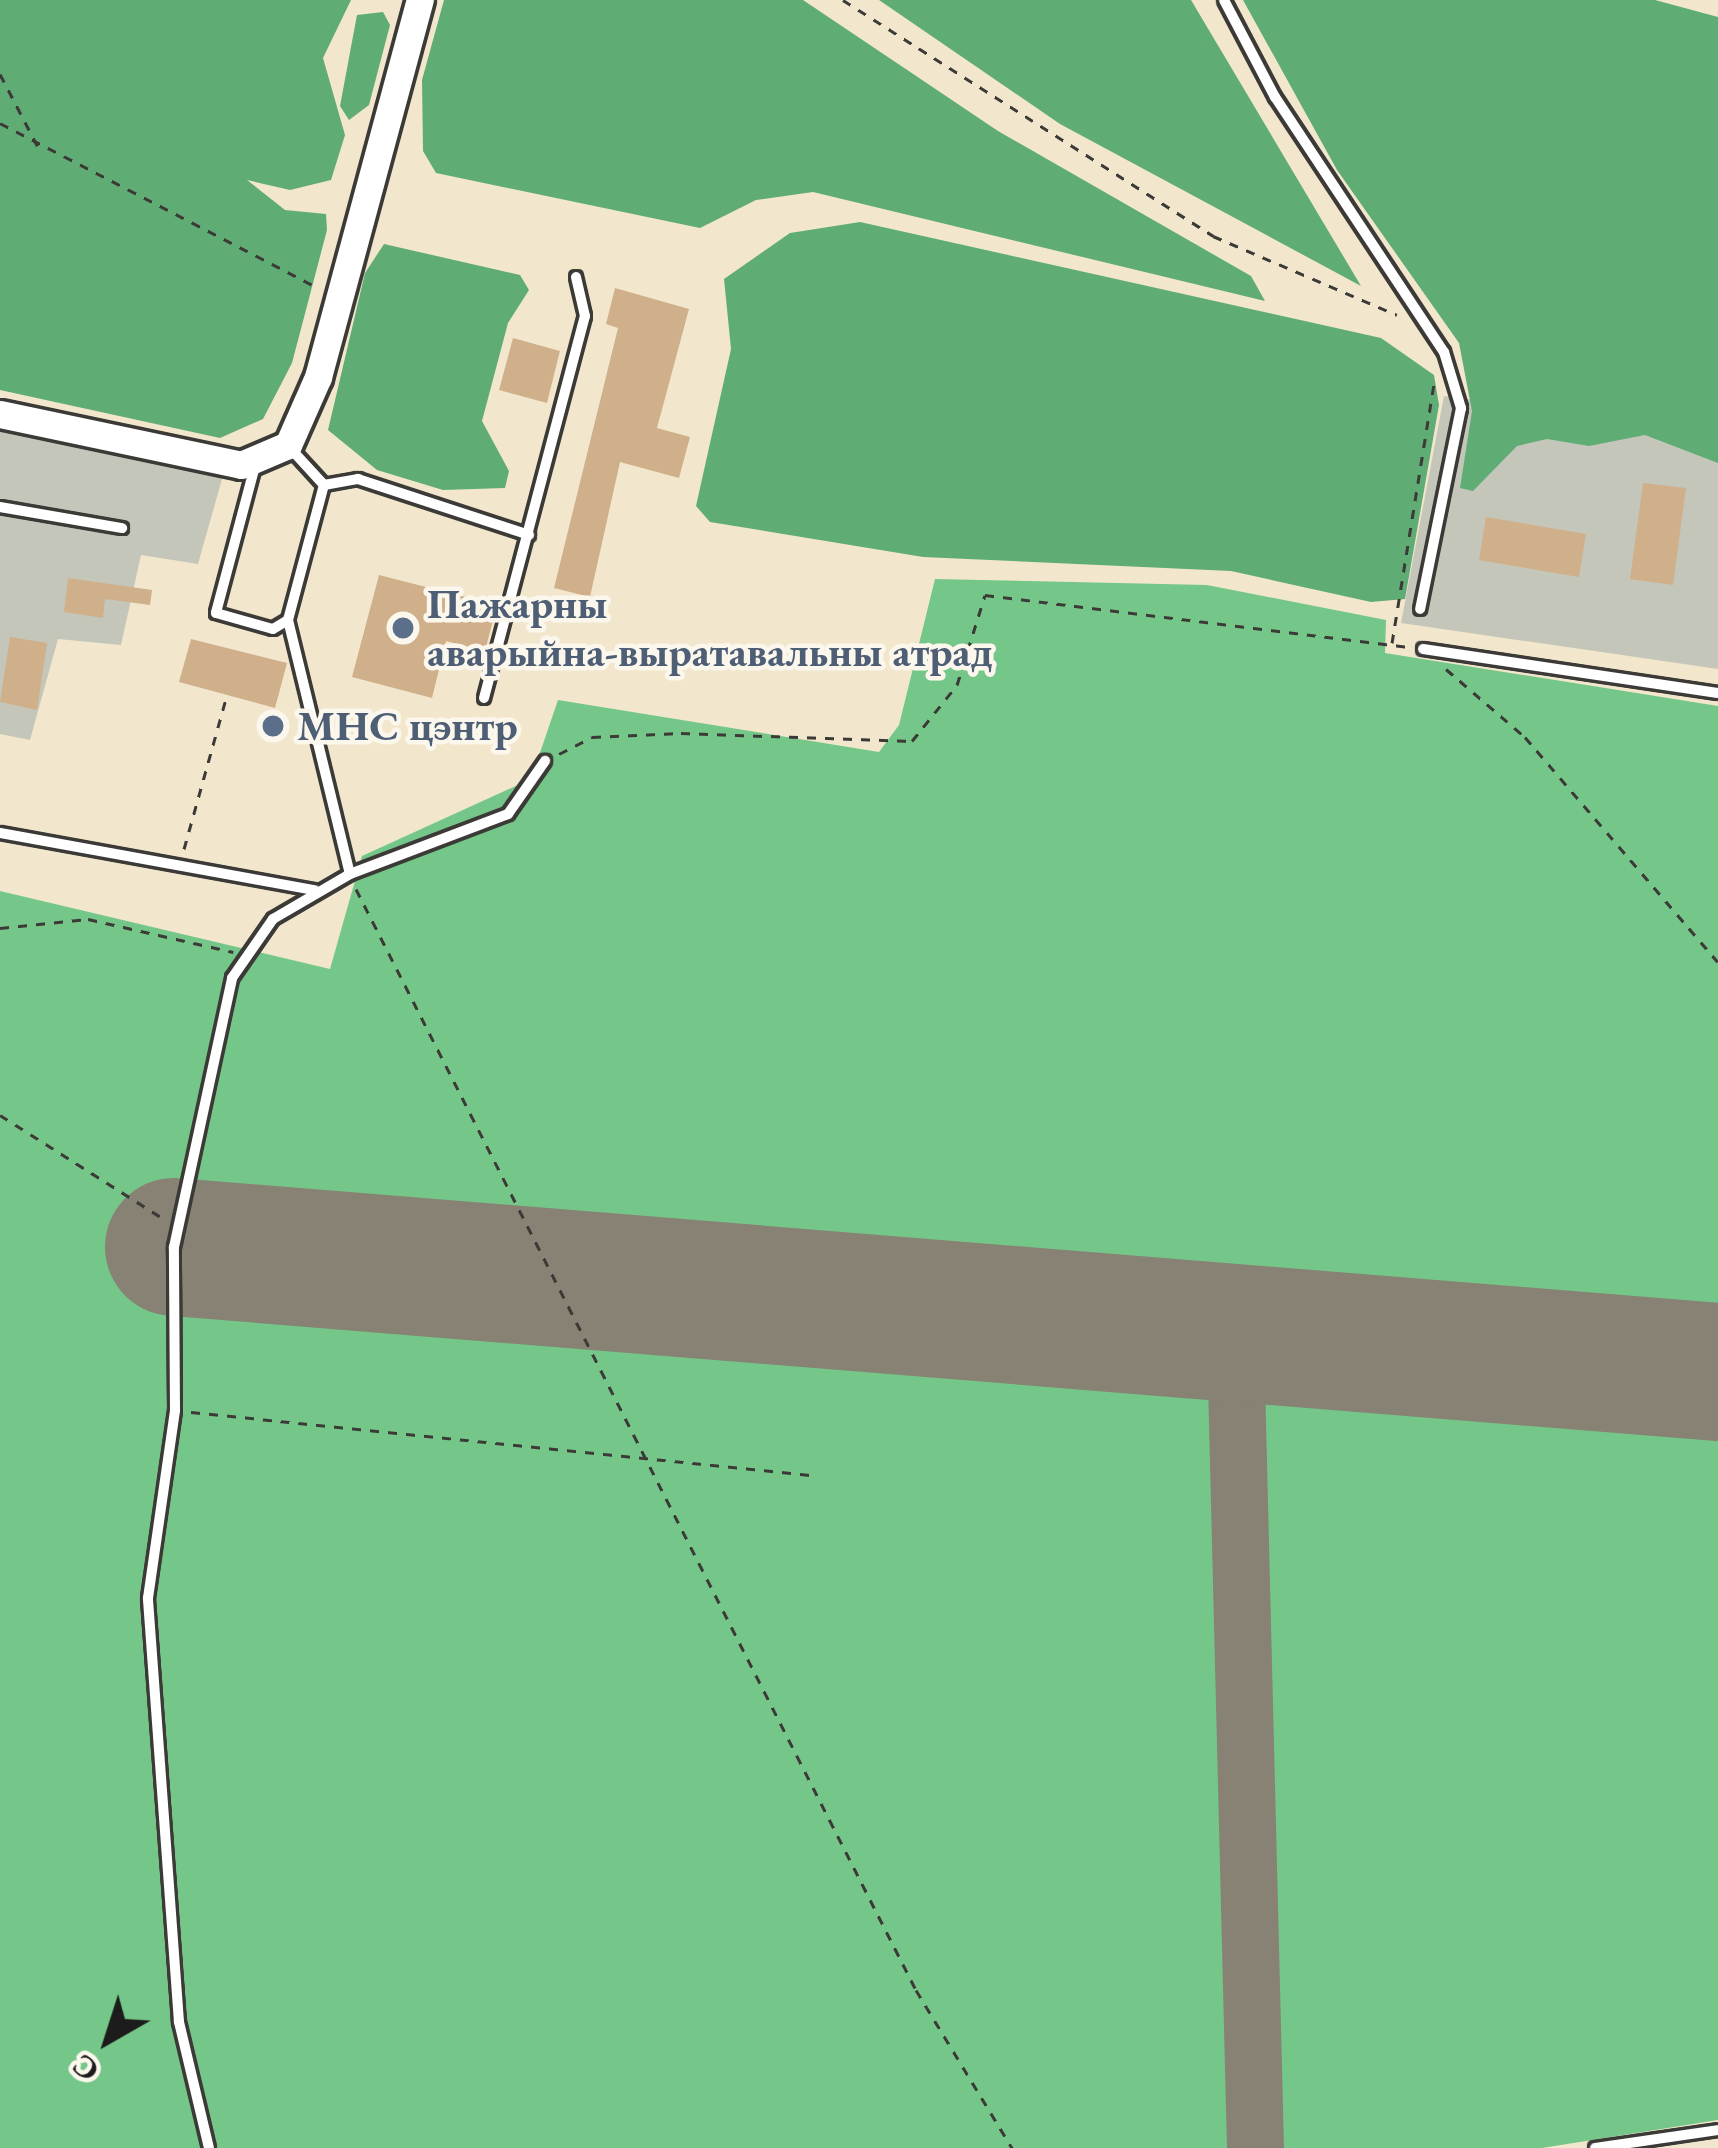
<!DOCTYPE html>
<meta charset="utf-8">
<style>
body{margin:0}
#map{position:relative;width:1718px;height:2148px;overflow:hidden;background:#f2e7cd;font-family:"EB Garamond",serif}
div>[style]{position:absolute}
.industrial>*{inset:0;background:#c4c6b9}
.green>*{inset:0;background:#75c789}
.forest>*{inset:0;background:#60ac75}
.taxiway>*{height:57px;margin:-28.5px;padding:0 28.5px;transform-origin:28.5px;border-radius:28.5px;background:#878274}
.runway>*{height:138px;margin:-69px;padding:0 69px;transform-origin:69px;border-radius:69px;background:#878274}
.building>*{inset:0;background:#cfb08a}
.path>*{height:3px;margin-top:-1.5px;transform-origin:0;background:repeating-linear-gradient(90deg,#3c3a37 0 9px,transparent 0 18px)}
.roads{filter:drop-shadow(3px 0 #3c3a37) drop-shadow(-3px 0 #3c3a37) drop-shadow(0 3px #3c3a37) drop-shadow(0 -3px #3c3a37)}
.service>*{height:10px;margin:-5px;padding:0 5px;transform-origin:5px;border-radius:5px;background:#fff}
.tertiary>*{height:27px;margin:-13.5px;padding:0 13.5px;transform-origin:13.5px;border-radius:13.5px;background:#fff}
.dots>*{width:33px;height:33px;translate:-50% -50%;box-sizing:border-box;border:6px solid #fbf7ec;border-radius:50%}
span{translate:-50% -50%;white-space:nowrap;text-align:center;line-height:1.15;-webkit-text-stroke:9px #fbf7ec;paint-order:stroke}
.service-label{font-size:42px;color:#4e5e75;font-weight:700}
.left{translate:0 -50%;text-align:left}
.north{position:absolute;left:48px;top:1980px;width:120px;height:120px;-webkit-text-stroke:9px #fbf7ec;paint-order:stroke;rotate:219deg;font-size:33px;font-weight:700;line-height:48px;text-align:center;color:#1c1c1c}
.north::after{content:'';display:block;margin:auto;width:42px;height:54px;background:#1c1c1c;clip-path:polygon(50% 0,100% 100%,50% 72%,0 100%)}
</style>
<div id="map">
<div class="industrial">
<div style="clip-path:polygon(1444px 396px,1718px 430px,1718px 669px,1401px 623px)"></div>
<div style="clip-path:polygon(0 425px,224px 472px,198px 564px,141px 555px,121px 645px,58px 639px,30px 740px,0 734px)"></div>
</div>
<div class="green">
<div style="clip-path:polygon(935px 579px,1207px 585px,1386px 620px,1385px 653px,1718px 706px,1718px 2120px,1542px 2148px,0 2148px,0 891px,330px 969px,362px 856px,531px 779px,558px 700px,879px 752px,899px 725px)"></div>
</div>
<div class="forest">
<div style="clip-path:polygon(0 0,351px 0,323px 58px,345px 135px,331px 180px,290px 190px,247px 180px,285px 210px,326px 214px,327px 230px,292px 363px,263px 419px,220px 438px,0 390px)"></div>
<div style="clip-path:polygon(444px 0,803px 0,998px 131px,1251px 276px,1265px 301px,813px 192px,756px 200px,700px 228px,436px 173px,423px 151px,422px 80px)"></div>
<div style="clip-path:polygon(879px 0,1191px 0,1361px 286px,1060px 124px)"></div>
<div style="clip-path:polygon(1243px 0,1655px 0,1718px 17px,1718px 463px,1645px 435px,1589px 446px,1547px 439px,1517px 446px,1473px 491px,1460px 488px,1472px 411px,1459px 343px,1337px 170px)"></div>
<div style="clip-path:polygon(383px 12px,390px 25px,369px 105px,349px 120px,340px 106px,357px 15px)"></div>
<div style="clip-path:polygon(860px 222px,1381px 338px,1434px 375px,1439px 405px,1405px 599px,1371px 602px,1231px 571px,923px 557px,710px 522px,696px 506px,731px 349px,724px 279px,790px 233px)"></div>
<div style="clip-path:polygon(384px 244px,520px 275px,529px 290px,508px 323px,482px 421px,509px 471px,505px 488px,443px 490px,377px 470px,328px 430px,365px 273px)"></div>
</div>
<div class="taxiway">
<div style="left:1255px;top:2148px;width:768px;rotate:-91.42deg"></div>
<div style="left:1236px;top:1380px;width:50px;rotate:-63.9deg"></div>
</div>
<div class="runway">
<div style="left:174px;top:1247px;width:1549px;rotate:4.63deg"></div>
</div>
<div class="building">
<div style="clip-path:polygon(615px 288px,689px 309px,657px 428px,690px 437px,679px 478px,620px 462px,590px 597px,554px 588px,618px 328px,606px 324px)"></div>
<div style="clip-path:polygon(513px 338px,560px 351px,547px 403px,499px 390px)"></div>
<div style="clip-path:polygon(1643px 483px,1686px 488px,1673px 585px,1630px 579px)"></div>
<div style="clip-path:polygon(1486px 517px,1586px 534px,1579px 577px,1479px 560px)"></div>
<div style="clip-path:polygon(379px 575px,497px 605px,485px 651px,446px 641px,432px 698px,352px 677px)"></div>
<div style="clip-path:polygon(68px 578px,152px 590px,150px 605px,105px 599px,103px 618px,64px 612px)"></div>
<div style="clip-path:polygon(10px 637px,47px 643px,37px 710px,0 702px)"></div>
<div style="clip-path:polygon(191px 639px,287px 663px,275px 708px,179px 682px)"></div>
</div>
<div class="path">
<div style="left:843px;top:0;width:439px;rotate:32.5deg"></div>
<div style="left:1213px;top:236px;width:200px;rotate:23.2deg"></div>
<div style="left:0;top:74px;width:82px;rotate:62.5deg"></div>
<div style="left:0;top:123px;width:356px;rotate:27.4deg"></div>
<div style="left:1392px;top:643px;width:262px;rotate:-80.8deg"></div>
<div style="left:1446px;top:669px;width:104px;rotate:40.7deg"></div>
<div style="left:1525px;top:737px;width:296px;rotate:49.4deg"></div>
<div style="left:559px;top:754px;width:37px;rotate:-27deg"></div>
<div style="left:592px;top:737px;width:89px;rotate:-2.6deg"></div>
<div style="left:681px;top:733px;width:231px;rotate:2deg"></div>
<div style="left:912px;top:741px;width:72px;rotate:-51.2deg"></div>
<div style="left:957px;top:685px;width:94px;rotate:-72.7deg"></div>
<div style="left:985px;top:595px;width:427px;rotate:7deg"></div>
<div style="left:184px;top:849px;width:160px;rotate:-74.4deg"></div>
<div style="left:356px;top:889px;width:1235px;rotate:63.04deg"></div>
<div style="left:916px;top:1990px;width:185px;rotate:58.7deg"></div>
<div style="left:0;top:928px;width:88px;rotate:-5.8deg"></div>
<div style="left:88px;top:919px;width:149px;rotate:12.8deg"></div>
<div style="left:0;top:1115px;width:192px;rotate:32.4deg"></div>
<div style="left:191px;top:1412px;width:622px;rotate:5.81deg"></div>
</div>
<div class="roads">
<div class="service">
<div style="left:1224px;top:0;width:110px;rotate:62.3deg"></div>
<div style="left:1275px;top:97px;width:306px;rotate:56.5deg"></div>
<div style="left:1444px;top:352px;width:59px;rotate:73.1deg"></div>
<div style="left:1461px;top:408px;width:205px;rotate:101.5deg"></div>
<div style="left:255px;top:466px;width:152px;rotate:104.9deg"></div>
<div style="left:216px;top:613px;width:59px;rotate:15.7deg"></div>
<div style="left:273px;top:629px;width:17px;rotate:-31deg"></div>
<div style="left:288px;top:620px;width:140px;rotate:-75.1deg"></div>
<div style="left:324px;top:485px;width:50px;rotate:-132.6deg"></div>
<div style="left:324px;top:485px;width:35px;rotate:-10deg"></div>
<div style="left:358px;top:479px;width:180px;rotate:18.1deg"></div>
<div style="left:0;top:507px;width:124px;rotate:9.8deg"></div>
<div style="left:288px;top:620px;width:261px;rotate:76.3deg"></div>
<div style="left:1423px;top:649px;width:298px;rotate:8.5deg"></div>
<div style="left:484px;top:698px;width:395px;rotate:-75.2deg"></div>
<div style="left:585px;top:316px;width:40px;rotate:-103deg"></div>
<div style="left:0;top:833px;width:320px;rotate:10.3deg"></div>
<div style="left:209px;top:2148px;width:130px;rotate:-103.4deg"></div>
<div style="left:179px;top:2022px;width:425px;rotate:-94.2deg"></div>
<div style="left:148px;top:1598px;width:190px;rotate:-81.8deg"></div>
<div style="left:175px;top:1410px;width:163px;rotate:-90.4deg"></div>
<div style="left:174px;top:1247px;width:275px;rotate:-77.8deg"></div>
<div style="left:232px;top:978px;width:72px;rotate:-55.2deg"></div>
<div style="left:273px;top:919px;width:89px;rotate:-30.3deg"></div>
<div style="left:350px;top:874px;width:169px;rotate:-20.8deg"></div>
<div style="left:508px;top:814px;width:65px;rotate:-55.1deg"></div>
<div style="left:1595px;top:2148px;width:124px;rotate:-8.3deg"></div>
</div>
<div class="tertiary">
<div style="left:0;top:414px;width:246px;rotate:11.9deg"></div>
<div style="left:241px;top:465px;width:51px;rotate:-23.1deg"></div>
<div style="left:288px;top:445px;width:74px;rotate:-66.2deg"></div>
<div style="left:318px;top:377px;width:391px;rotate:-74.9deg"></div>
</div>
</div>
<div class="dots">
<div style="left:403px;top:628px;background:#5c6f8a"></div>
<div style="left:273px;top:726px;background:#5c6f8a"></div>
</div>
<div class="service-label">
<span class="left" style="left:427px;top:628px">Пажарны<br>аварыйна-выратавальны атрад</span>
<span class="left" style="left:297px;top:726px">МНС цэнтр</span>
</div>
<div class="north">С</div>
</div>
